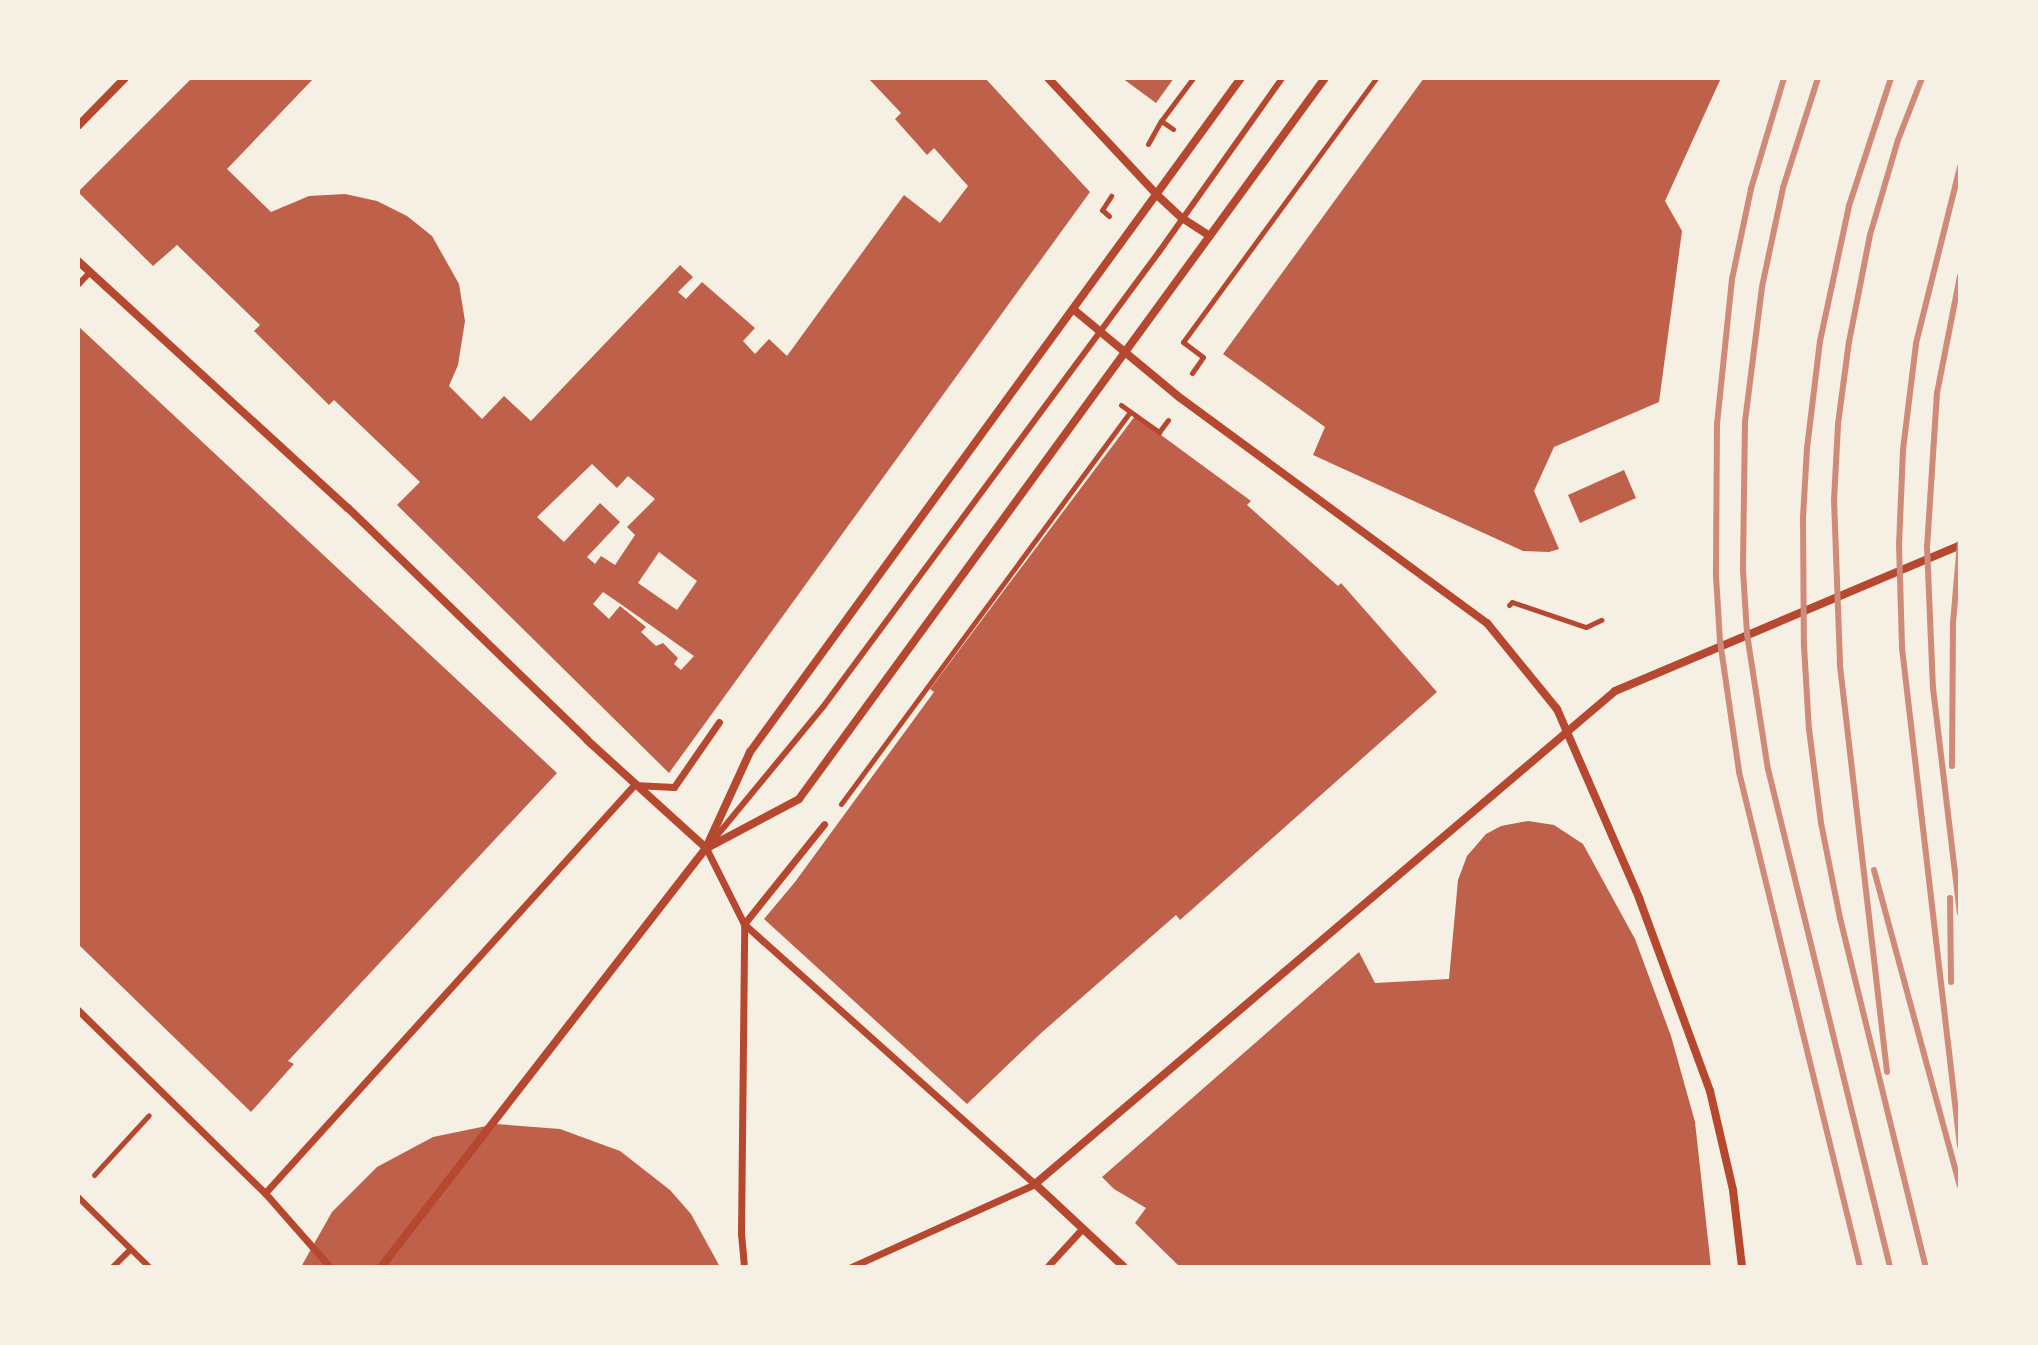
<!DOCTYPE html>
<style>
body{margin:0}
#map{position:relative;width:2038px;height:1345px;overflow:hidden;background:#f6efe4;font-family:"PT Sans",sans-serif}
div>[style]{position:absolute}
.building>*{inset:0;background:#bf614a}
.path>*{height:5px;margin:-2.5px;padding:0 2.5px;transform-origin:2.5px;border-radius:2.5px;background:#b5482f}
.service>*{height:6px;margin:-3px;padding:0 3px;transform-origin:3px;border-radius:3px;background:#b5482f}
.pedestrian>*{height:7px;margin:-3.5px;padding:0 3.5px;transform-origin:3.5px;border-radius:3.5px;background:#b5482f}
.minor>*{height:8px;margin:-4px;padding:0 4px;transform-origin:4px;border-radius:4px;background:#b5482f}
.rail>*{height:6px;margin:-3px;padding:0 3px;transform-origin:3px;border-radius:3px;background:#cf8b77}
span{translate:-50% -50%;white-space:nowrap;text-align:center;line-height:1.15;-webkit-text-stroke:8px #f6efe4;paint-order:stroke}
.frame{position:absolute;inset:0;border:80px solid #f6efe4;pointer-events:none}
</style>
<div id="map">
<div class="building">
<div style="clip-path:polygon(evenodd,192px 78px,314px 78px,227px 169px,271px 212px,309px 196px,345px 194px,377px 201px,407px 216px,432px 236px,459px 284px,465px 321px,458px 365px,449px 386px,482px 419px,504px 396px,531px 421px,680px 265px,693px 277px,678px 292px,686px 299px,702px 282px,755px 328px,743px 341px,755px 354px,769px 339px,787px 356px,904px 195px,940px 223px,968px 186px,934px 148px,927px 155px,895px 119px,901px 113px,868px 78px,985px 78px,1090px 192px,669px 773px,397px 505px,420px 482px,334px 400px,329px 405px,254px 331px,260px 325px,177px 245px,153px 266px,78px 192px,192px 78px,592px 464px,617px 488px,628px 476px,655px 499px,627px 527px,635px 535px,615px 565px,601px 556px,595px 564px,587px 557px,620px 522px,600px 503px,564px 542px,537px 517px,592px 464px,192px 78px,659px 552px,697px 581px,677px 610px,638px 583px,659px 552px,192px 78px,603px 592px,622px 605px,694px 656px,681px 670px,674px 664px,678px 658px,663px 643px,656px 646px,641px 632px,646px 627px,620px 606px,609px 619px,593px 604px,603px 592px)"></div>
<div style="clip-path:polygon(1122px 78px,1174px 78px,1156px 103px)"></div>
<div style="clip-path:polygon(1424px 78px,1721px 78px,1665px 201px,1682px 231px,1659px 402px,1554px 447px,1534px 491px,1559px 549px,1549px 552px,1523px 551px,1313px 455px,1325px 427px,1223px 354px)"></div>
<div style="clip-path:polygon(78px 326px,557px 773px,288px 1061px,294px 1064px,251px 1112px,78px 944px)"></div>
<div style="clip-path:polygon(1135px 416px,1251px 501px,1247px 505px,1338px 586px,1341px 583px,1437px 692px,1180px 920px,1176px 915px,1040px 1034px,967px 1104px,764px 919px,795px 882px,934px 692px,930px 689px)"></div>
<div style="clip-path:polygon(1624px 470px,1636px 498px,1580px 523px,1568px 495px)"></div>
<div style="clip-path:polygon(1528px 821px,1554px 825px,1583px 844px,1635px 939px,1671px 1036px,1695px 1122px,1711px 1267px,1180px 1267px,1135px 1223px,1146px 1208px,1114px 1189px,1102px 1177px,1359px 952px,1375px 983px,1449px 979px,1458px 880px,1467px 856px,1486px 834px,1501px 826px)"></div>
<div style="clip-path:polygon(496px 1124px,560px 1129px,620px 1151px,670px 1190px,691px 1214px,720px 1267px,301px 1267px,332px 1212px,377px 1167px,433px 1137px)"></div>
</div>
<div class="path">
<div style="left:1173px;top:129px;width:14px;rotate:-146deg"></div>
<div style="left:1161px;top:121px;width:54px;rotate:-53.3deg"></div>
<div style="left:1148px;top:144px;width:26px;rotate:-61deg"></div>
<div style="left:1109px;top:216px;width:9px;rotate:-139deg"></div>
<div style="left:1102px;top:210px;width:17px;rotate:-57deg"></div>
<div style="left:1192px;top:373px;width:19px;rotate:-55deg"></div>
<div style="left:1203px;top:357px;width:25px;rotate:-143deg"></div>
<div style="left:1183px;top:342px;width:327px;rotate:-53.8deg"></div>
<div style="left:1121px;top:405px;width:47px;rotate:35.4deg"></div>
<div style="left:1159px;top:432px;width:15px;rotate:-53deg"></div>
<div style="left:1509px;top:605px;width:4px;rotate:-45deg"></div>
<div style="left:1512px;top:602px;width:78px;rotate:18.7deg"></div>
<div style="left:1586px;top:627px;width:17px;rotate:-25deg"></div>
<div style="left:841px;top:804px;width:487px;rotate:-53.6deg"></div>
<div style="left:94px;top:1175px;width:81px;rotate:-47.5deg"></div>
</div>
<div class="service">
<div style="left:78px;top:285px;width:18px;rotate:-47deg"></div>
<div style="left:710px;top:844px;width:178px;rotate:-50.5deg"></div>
<div style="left:823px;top:707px;width:566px;rotate:-53.56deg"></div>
<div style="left:1159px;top:252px;width:213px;rotate:-54.7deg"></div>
<div style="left:78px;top:1197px;width:100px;rotate:44.6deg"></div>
<div style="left:113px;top:1267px;width:25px;rotate:-45deg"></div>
</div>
<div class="pedestrian">
<div style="left:706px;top:848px;width:85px;rotate:63.4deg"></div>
<div style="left:744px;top:924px;width:390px;rotate:41.8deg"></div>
<div style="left:1035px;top:1184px;width:202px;rotate:155.7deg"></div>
<div style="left:78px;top:1010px;width:262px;rotate:44.4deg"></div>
<div style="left:265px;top:1193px;width:98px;rotate:48.7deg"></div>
<div style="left:265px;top:1193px;width:550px;rotate:-47.87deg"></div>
<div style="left:634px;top:785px;width:40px;rotate:2.9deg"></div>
<div style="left:674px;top:787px;width:79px;rotate:-55.3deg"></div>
<div style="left:744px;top:1267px;width:33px;rotate:-95deg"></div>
<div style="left:741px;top:1234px;width:310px;rotate:-89.4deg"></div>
<div style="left:744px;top:924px;width:128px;rotate:-51.3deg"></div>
<div style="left:1047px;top:1267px;width:50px;rotate:-47.4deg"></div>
</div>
<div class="minor">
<div style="left:1048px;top:78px;width:158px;rotate:47deg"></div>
<div style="left:1156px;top:194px;width:35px;rotate:43deg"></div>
<div style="left:1182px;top:218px;width:33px;rotate:33deg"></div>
<div style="left:78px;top:126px;width:67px;rotate:-45.6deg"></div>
<div style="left:78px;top:261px;width:366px;rotate:42.5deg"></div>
<div style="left:348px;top:508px;width:333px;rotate:44.1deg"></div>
<div style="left:587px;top:740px;width:161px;rotate:42.2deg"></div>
<div style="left:1073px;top:309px;width:138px;rotate:39.7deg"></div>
<div style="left:1179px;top:397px;width:382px;rotate:36.3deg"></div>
<div style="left:1487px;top:623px;width:111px;rotate:50.9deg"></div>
<div style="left:1557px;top:709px;width:206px;rotate:66.5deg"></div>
<div style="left:1639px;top:898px;width:206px;rotate:69.8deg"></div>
<div style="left:1710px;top:1091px;width:102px;rotate:76.9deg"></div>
<div style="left:1733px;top:1190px;width:78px;rotate:83.3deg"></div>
<div style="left:707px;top:848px;width:104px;rotate:-28deg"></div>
<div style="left:799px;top:799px;width:892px;rotate:-53.89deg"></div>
<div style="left:381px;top:1267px;width:530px;rotate:-52.2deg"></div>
<div style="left:706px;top:848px;width:106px;rotate:-65.4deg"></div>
<div style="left:750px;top:752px;width:834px;rotate:-53.93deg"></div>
<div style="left:1124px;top:1267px;width:122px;rotate:-137deg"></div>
<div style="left:1035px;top:1184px;width:761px;rotate:-40.36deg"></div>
<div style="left:1615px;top:691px;width:375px;rotate:-22.9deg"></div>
</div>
<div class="rail">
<div style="left:1784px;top:78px;width:116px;rotate:106.6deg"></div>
<div style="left:1751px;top:189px;width:92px;rotate:101.9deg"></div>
<div style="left:1732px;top:279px;width:146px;rotate:95.9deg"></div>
<div style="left:1717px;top:424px;width:152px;rotate:90.4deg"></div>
<div style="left:1716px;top:576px;width:65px;rotate:86.5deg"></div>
<div style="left:1720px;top:641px;width:132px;rotate:81.7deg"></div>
<div style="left:1739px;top:772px;width:510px;rotate:76.26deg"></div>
<div style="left:1818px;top:78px;width:115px;rotate:107.7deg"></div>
<div style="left:1783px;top:188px;width:101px;rotate:102deg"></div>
<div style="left:1762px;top:287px;width:136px;rotate:97.2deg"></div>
<div style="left:1745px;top:422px;width:148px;rotate:90.8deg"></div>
<div style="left:1743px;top:570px;width:64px;rotate:86.4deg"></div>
<div style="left:1747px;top:634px;width:137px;rotate:81.2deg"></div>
<div style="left:1768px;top:769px;width:513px;rotate:76.23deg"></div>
<div style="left:1891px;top:78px;width:135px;rotate:108.2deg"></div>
<div style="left:1849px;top:206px;width:138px;rotate:102.1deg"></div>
<div style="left:1820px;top:341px;width:108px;rotate:96.9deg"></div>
<div style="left:1807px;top:448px;width:70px;rotate:93.3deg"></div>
<div style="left:1803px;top:518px;width:128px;rotate:89.6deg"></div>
<div style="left:1804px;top:646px;width:83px;rotate:86.6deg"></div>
<div style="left:1809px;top:729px;width:95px;rotate:82.7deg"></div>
<div style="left:1821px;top:823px;width:97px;rotate:78.7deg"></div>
<div style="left:1840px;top:918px;width:359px;rotate:76.2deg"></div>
<div style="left:1960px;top:167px;width:182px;rotate:104deg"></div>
<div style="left:1916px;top:344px;width:107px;rotate:97deg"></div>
<div style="left:1903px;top:450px;width:95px;rotate:92.4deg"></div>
<div style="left:1899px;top:545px;width:103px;rotate:88.3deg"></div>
<div style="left:1902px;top:648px;width:501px;rotate:83.36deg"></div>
<div style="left:1960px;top:276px;width:119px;rotate:101.1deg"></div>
<div style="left:1937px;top:393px;width:153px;rotate:93.7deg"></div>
<div style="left:1927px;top:546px;width:142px;rotate:87.6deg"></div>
<div style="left:1933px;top:688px;width:227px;rotate:83.2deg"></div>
<div style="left:1952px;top:766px;width:143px;rotate:-89.6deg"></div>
<div style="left:1953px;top:623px;width:80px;rotate:-85deg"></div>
<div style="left:1874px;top:870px;width:327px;rotate:74.8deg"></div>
<div style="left:1950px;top:898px;width:84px;rotate:89.3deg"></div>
<div style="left:1887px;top:1072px;width:412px;rotate:-96.6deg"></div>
<div style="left:1840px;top:663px;width:162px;rotate:-92.1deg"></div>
<div style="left:1834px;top:501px;width:77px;rotate:-87deg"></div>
<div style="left:1838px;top:424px;width:83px;rotate:-82.4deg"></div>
<div style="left:1849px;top:342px;width:109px;rotate:-78.9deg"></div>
<div style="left:1870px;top:235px;width:99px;rotate:-73.6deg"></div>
<div style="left:1898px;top:140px;width:66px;rotate:-68.8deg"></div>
</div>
<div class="frame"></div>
</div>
